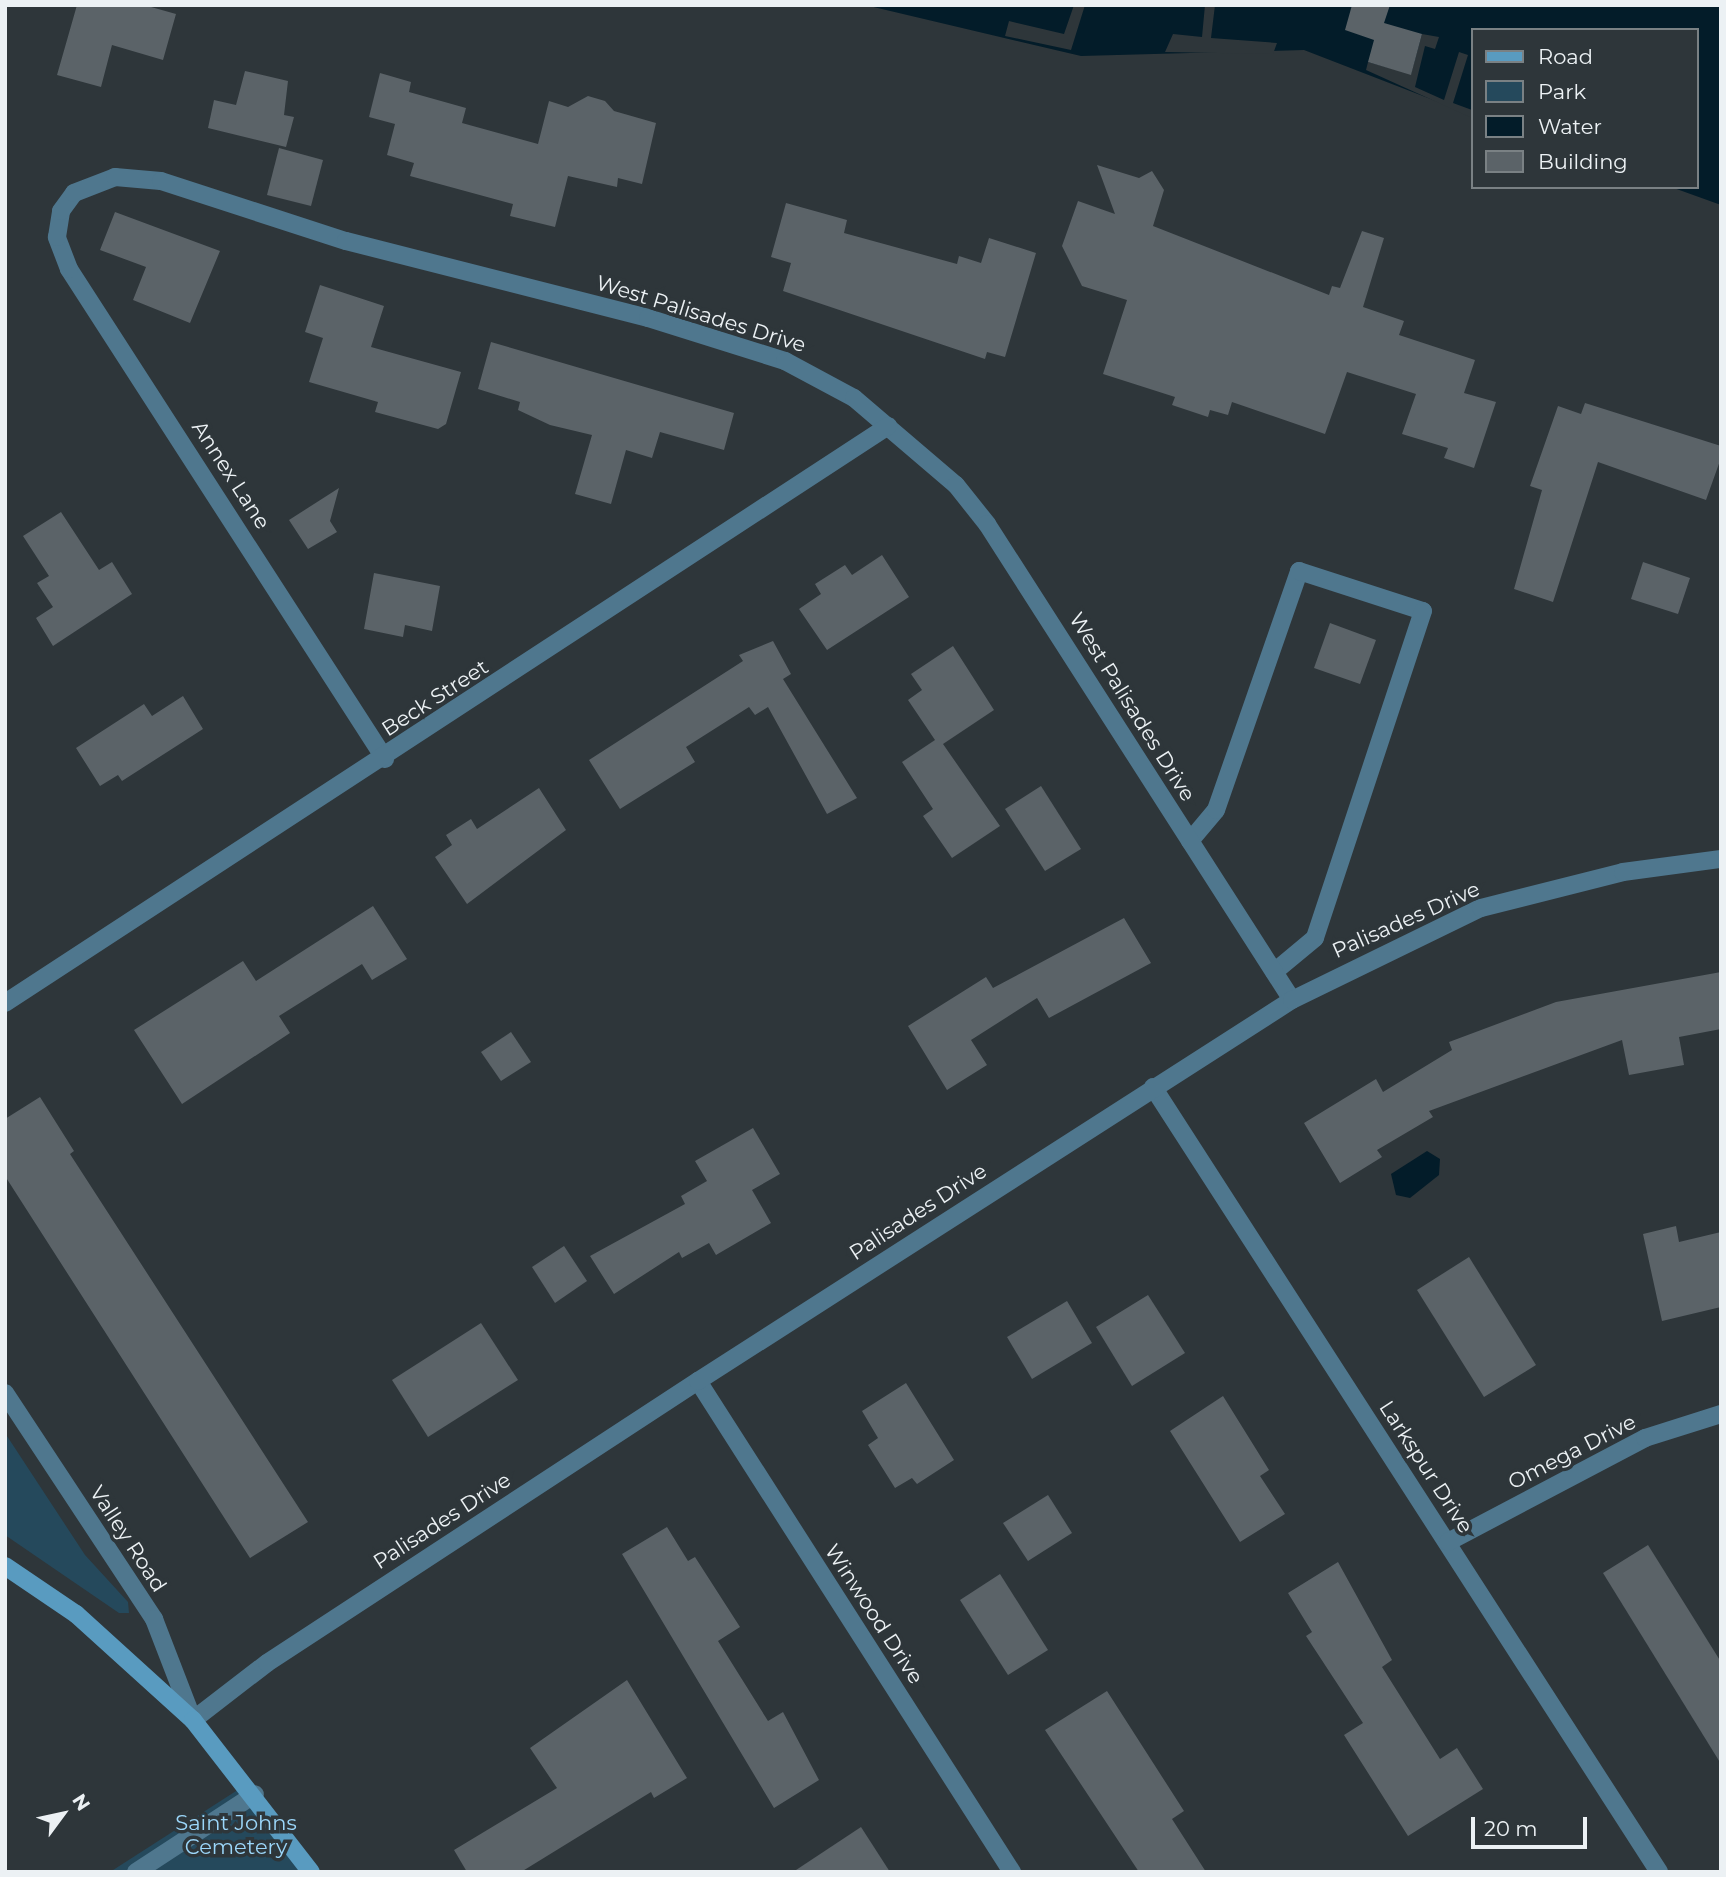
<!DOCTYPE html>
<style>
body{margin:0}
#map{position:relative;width:1726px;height:1877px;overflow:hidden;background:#2e363a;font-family:Montserrat,sans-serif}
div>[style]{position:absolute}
.green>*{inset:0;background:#25495c}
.water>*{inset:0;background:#031c29}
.pier>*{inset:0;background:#2e363a}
.building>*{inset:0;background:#5b6368}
.service>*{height:18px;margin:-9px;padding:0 9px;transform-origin:9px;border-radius:9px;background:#4f778e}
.minor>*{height:18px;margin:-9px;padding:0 9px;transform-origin:9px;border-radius:9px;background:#4f778e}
.secondary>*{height:18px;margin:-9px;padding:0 9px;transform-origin:9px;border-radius:9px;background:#599bc0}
span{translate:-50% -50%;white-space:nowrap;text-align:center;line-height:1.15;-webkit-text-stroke:7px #2e363a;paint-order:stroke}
.street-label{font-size:21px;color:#ecf1f4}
.park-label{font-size:21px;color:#9bd6f9}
.frame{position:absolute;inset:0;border:7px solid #ecf1f4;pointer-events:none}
.legend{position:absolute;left:1471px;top:28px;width:228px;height:161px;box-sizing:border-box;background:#2e363a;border:2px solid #7a8184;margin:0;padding:9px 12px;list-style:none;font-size:21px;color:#ecf1f4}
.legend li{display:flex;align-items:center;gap:14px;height:35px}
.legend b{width:35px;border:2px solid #7a8184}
.north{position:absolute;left:28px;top:1779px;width:70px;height:70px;-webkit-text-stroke:5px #2e363a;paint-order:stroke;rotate:57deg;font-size:19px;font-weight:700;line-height:28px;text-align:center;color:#ecf1f4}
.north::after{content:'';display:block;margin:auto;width:24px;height:32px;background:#ecf1f4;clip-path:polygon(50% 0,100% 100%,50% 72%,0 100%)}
.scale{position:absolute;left:1471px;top:1817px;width:116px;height:32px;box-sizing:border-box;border:4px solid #ecf1f4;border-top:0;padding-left:9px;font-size:21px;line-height:24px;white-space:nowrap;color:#ecf1f4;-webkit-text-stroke:5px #2e363a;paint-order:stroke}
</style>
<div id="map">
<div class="green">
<div style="clip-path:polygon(5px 1433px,85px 1555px,128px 1602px,129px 1613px,119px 1613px,5px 1535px)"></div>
<div style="clip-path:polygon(247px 1784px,311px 1872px,110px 1872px)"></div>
</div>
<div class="water">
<div style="clip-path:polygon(865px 5px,1721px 5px,1721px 205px,1671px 187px,1696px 187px,1696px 30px,1472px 30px,1472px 115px,1304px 50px,1081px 56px)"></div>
<div style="clip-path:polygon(1427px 1151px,1440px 1159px,1439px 1175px,1410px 1198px,1396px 1195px,1391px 1174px)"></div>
</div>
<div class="pier">
<div style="clip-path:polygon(1074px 5px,1085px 5px,1071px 50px,1005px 36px,1009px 21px,1064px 34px)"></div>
<div style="clip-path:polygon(1205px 5px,1215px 5px,1211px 38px,1277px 43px,1273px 54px,1165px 52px,1173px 34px,1202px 37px)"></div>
<div style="clip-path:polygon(1422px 34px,1439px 37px,1435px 49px,1425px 46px,1415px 87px,1444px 100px,1459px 52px,1468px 55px,1453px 103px,1472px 110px,1472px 118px,1366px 70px,1368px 62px,1411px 74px)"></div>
</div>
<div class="building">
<div style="clip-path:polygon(77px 5px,144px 5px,176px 14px,163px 60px,112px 45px,101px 87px,57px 75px)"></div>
<div style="clip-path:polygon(1352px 5px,1390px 5px,1384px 23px,1422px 34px,1411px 75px,1368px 62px,1374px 40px,1345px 30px)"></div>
<div style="clip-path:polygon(245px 71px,288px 81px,284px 115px,294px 117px,286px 147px,208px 128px,214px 100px,236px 105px)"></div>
<div style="clip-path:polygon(380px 73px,411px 82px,409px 92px,466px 108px,462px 123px,538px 144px,549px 101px,568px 107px,588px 96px,605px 101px,614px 111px,656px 123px,642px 184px,618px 178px,617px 187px,568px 176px,555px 227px,510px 216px,513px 204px,410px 176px,414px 163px,387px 155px,395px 124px,369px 117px)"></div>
<div style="clip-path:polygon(279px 148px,323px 160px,311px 206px,267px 195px)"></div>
<div style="clip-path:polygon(1097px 165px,1139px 178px,1152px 171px,1164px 190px,1153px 226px,1329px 295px,1332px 286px,1340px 288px,1362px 231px,1384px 238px,1363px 307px,1404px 321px,1399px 335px,1475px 360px,1464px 393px,1496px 402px,1474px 468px,1444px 458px,1448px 448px,1402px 434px,1416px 394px,1347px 372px,1325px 434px,1232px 402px,1228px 415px,1210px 410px,1208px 417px,1172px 405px,1175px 397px,1103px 374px,1127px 300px,1082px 286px,1062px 246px,1078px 201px,1115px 214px)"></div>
<div style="clip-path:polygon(786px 203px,847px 220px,844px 233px,957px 264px,959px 256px,981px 263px,989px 238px,1036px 253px,1005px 357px,987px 352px,985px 359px,783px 291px,791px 263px,771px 257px)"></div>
<div style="clip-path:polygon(115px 212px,220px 251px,190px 323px,133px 300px,146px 267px,100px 250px)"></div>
<div style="clip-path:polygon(320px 285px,384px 306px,371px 347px,461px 372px,446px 424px,438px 429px,375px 412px,378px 402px,309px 382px,323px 338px,305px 332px)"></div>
<div style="clip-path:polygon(491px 342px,734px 413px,724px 450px,660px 432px,652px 458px,626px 450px,611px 504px,575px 494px,592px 435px,550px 425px,518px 410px,520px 402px,478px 389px)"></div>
<div style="clip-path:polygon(1585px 403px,1721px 446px,1721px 458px,1706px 500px,1598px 462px,1553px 602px,1514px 589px,1542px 490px,1530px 486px,1558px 406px,1581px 414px)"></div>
<div style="clip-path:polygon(339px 488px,330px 521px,337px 532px,308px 549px,289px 520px)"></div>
<div style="clip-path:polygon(61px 512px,99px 570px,112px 562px,132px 594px,53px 646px,36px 618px,53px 607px,37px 583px,49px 576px,23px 536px)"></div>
<div style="clip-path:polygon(882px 555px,909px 597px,827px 650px,799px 609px,821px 594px,815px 584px,845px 565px,852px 575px)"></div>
<div style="clip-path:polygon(1643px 562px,1690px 578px,1678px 614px,1631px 599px)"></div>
<div style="clip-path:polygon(374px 573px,440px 586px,432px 631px,405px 625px,403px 637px,364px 629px)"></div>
<div style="clip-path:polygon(1330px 623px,1376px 640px,1360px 684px,1314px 668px)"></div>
<div style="clip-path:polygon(773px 641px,791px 674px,783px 679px,857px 798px,827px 814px,768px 707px,755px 715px,749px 707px,686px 747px,695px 762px,620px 809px,589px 760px,743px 661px,739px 655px)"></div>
<div style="clip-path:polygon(953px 646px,994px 710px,943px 744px,1000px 826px,952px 858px,923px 816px,933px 809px,902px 762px,935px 740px,908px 700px,922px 690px,911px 674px)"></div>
<div style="clip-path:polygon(183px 696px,203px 729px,122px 781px,118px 775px,100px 786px,76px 748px,144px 704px,152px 716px)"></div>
<div style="clip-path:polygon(1041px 786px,1081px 849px,1045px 871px,1005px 809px)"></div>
<div style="clip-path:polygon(539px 788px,566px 830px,467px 904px,435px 857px,452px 845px,446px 835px,471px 819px,477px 829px)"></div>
<div style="clip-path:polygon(373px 906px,407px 959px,372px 980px,362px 964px,279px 1016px,290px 1033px,182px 1104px,134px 1030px,243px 961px,256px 981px)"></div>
<div style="clip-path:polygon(1124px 918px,1151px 963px,1049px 1018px,1037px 998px,971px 1040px,987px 1065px,947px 1090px,908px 1026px,986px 977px,993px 988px)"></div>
<div style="clip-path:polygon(1721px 972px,1721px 1029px,1679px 1037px,1684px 1065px,1629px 1075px,1622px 1040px,1429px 1111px,1433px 1117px,1377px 1150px,1382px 1157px,1340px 1183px,1304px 1123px,1376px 1079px,1383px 1092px,1452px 1050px,1449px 1042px,1556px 1002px)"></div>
<div style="clip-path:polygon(511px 1032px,531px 1062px,501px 1081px,481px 1052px)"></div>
<div style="clip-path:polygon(40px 1097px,74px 1151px,70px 1154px,308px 1522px,250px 1558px,5px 1176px,5px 1119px)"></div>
<div style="clip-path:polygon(753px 1128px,780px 1174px,752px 1190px,771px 1223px,716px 1255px,709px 1243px,682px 1258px,679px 1252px,614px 1294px,590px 1256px,685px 1204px,681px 1196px,707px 1181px,695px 1161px)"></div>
<div style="clip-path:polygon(1676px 1226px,1679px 1242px,1721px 1232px,1721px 1307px,1662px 1321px,1643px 1234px)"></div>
<div style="clip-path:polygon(564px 1246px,587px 1281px,555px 1303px,532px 1267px)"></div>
<div style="clip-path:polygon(1469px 1257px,1536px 1365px,1484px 1397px,1417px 1290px)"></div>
<div style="clip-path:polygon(1148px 1295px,1185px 1353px,1132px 1386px,1096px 1327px)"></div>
<div style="clip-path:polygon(1067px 1301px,1092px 1343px,1032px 1379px,1007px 1337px)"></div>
<div style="clip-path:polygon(481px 1323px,518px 1380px,428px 1437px,392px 1380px)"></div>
<div style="clip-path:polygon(906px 1383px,954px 1460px,917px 1484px,912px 1478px,895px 1488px,868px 1445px,878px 1438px,862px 1411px)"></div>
<div style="clip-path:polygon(1223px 1396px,1269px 1470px,1260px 1476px,1285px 1514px,1240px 1542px,1170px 1431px)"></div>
<div style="clip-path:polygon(1048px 1495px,1072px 1533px,1028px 1561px,1003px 1523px)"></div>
<div style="clip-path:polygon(667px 1527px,688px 1561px,695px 1557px,740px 1627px,718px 1641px,768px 1721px,783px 1712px,819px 1780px,774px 1808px,622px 1554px)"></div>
<div style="clip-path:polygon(1648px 1545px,1721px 1662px,1721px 1764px,1603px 1573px)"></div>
<div style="clip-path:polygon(1338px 1562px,1392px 1660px,1382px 1667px,1440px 1759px,1457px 1748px,1483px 1789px,1408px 1836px,1344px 1735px,1363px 1723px,1306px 1636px,1312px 1632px,1288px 1593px)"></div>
<div style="clip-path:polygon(1000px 1574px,1048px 1650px,1008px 1675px,960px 1600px)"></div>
<div style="clip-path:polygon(627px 1680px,687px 1778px,654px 1798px,651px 1792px,521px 1872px,467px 1872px,454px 1850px,557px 1788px,530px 1748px)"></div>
<div style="clip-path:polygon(1107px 1691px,1184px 1811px,1172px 1819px,1206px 1872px,1139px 1872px,1045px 1730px)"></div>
<div style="clip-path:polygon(861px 1827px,890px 1872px,793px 1872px)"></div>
</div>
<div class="service">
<div style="left:1190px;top:841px;width:40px;rotate:-50deg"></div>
<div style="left:1216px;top:810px;width:253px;rotate:-70.8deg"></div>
<div style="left:1299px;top:571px;width:130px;rotate:17.9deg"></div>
<div style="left:1423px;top:611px;width:344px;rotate:108.3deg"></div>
<div style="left:1315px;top:938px;width:53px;rotate:140.3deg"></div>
<div style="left:136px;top:1872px;width:142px;rotate:-33.2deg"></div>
</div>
<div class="minor">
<div style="left:385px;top:759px;width:583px;rotate:-122.82deg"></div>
<div style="left:69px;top:269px;width:34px;rotate:-111deg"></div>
<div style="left:57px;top:237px;width:26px;rotate:-81deg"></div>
<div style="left:61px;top:211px;width:22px;rotate:-54deg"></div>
<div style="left:74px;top:193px;width:44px;rotate:-21.3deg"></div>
<div style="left:115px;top:177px;width:46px;rotate:5deg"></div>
<div style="left:161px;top:181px;width:194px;rotate:18deg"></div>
<div style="left:346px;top:241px;width:312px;rotate:14.3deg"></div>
<div style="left:648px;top:318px;width:144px;rotate:17.4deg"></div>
<div style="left:785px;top:361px;width:78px;rotate:28.2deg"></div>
<div style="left:854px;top:398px;width:134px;rotate:40.5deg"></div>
<div style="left:956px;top:485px;width:50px;rotate:51.5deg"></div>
<div style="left:987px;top:524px;width:565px;rotate:57.35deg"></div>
<div style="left:5px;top:1003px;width:1055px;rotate:-33.16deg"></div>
<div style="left:1153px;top:1087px;width:934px;rotate:57.19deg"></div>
<div style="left:698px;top:1381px;width:583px;rotate:57.4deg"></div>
<div style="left:5px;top:1393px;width:271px;rotate:56.6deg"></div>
<div style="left:154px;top:1619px;width:108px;rotate:68.9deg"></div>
<div style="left:193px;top:1720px;width:93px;rotate:-37.6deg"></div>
<div style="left:267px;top:1663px;width:515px;rotate:-33.2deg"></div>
<div style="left:698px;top:1381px;width:706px;rotate:-32.68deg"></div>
<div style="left:1292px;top:1000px;width:210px;rotate:-26deg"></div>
<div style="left:1481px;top:908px;width:146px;rotate:-14.2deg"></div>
<div style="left:1623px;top:872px;width:99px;rotate:-7.6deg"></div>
<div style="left:1448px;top:1542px;width:223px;rotate:-27.8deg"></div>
<div style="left:1645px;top:1438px;width:80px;rotate:-17.5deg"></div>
</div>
<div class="secondary">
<div style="left:5px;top:1566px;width:86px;rotate:34.1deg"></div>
<div style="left:76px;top:1614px;width:158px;rotate:42.2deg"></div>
<div style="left:193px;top:1720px;width:192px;rotate:52.2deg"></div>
</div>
<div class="street-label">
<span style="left:701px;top:314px;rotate:17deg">West Palisades Drive</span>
<span style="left:231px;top:475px;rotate:57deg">Annex Lane</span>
<span style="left:435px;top:698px;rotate:-33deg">Beck Street</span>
<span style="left:1132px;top:707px;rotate:58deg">West Palisades Drive</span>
<span style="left:1406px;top:920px;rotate:-24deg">Palisades Drive</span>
<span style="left:918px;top:1212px;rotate:-33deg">Palisades Drive</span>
<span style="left:1572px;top:1452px;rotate:-27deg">Omega Drive</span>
<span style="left:1426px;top:1467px;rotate:57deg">Larkspur Drive</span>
<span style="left:442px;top:1521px;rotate:-33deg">Palisades Drive</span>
<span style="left:128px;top:1539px;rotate:57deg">Valley Road</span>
<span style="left:874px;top:1614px;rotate:57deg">Winwood Drive</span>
</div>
<div class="park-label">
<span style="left:236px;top:1835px">Saint Johns<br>Cemetery</span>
</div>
<div class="frame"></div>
<ul class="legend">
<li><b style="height:9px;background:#599bc0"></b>Road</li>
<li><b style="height:19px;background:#25495c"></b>Park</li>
<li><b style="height:19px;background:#031c29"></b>Water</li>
<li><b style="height:19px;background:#5b6368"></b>Building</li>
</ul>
<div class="north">N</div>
<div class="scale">20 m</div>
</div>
